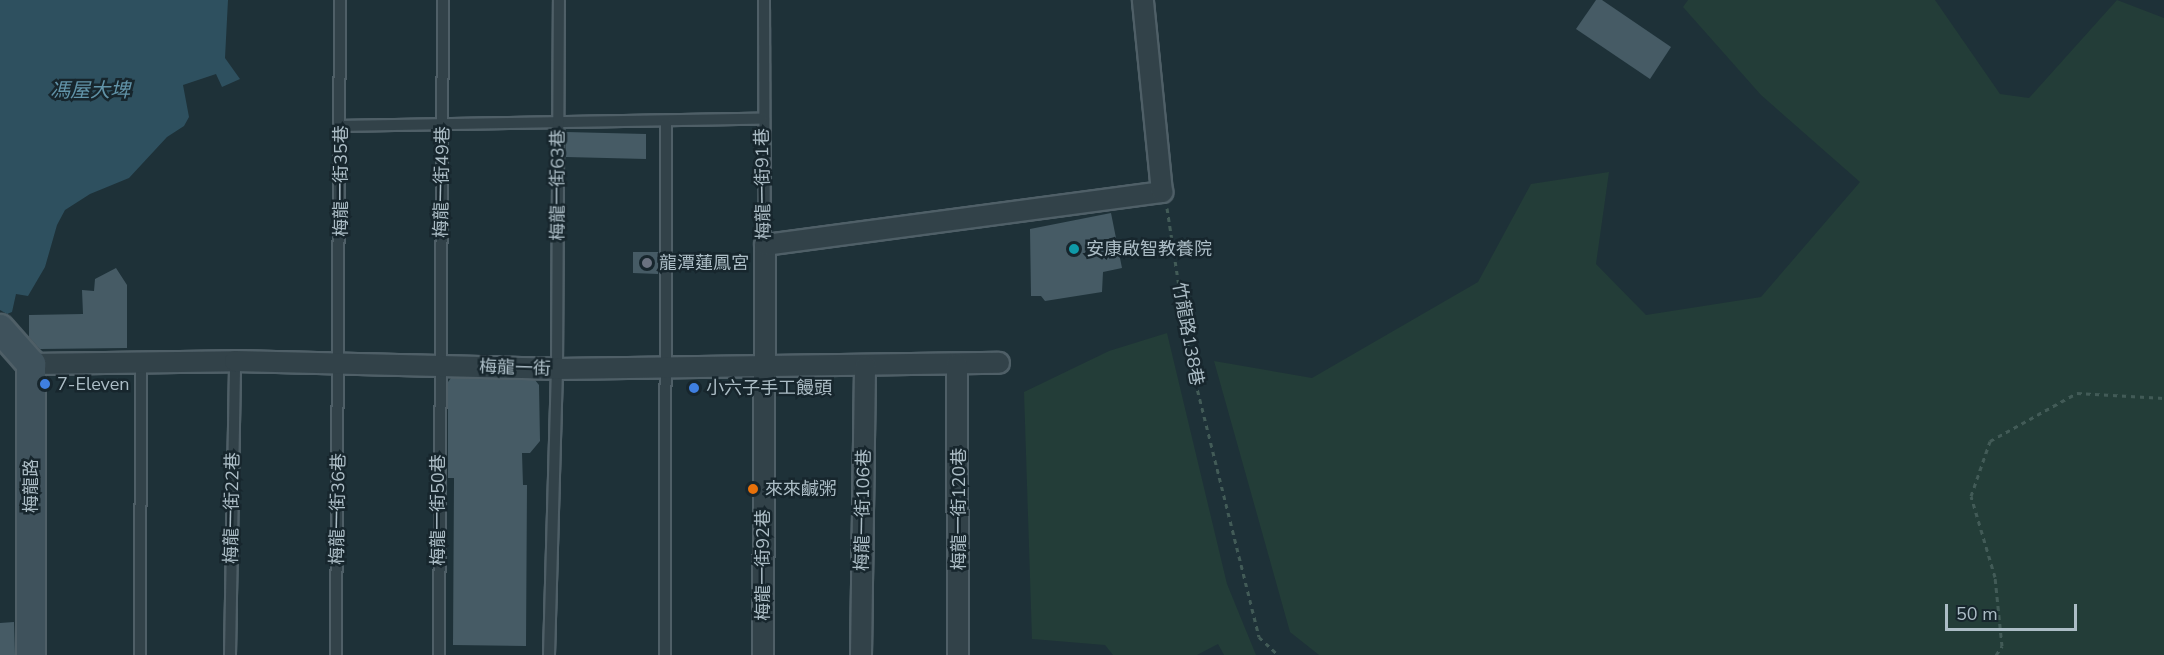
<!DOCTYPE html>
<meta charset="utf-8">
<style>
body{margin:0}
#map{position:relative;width:2164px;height:655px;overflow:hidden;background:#1e3138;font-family:"Nunito Sans","Noto Sans TC",sans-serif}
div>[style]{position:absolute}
.green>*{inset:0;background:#233d38}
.water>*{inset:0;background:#2e505f}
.building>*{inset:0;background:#465b65}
.path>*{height:3px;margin-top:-1.5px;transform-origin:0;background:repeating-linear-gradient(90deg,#425b57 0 4.5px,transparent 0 9px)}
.roads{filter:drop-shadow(2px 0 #4f5f67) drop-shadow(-2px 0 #4f5f67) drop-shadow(0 2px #4f5f67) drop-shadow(0 -2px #4f5f67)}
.lane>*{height:10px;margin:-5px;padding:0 5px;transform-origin:5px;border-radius:5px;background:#324249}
.street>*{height:20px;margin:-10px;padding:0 10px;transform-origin:10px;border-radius:10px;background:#324249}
.secondary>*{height:28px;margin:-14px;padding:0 14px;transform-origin:14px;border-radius:14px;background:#3f525c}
.dots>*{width:16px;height:16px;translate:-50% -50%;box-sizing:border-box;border:3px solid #17262d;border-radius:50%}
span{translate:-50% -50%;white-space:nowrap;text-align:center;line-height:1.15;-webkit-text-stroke:5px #17262d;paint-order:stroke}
.street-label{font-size:18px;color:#acbdc6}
.poi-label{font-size:18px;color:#acbdc6}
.left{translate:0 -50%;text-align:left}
.water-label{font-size:20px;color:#6193a8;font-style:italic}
.scale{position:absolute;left:1945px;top:604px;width:132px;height:27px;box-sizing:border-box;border:3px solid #acbdc6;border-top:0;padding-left:8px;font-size:18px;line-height:21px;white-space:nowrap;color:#acbdc6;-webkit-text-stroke:4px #17262d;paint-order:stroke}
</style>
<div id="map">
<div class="green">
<div style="clip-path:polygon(1688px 0,1935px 0,2000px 94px,2029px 98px,2117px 0,2164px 18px,2164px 655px,1319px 655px,1290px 632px,1214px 361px,1312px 378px,1478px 282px,1531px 184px,1609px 172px,1596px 264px,1646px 315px,1761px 297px,1860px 182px,1761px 95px,1683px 7px)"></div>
<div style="clip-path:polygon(1167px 333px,1227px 584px,1256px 655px,1224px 655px,1218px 644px,1197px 655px,1113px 655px,1105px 645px,1032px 639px,1024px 392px,1109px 351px)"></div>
</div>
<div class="water">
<div style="clip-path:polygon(0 0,228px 0,225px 58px,240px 79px,222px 87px,216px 74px,183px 85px,189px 117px,184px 126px,167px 137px,129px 178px,90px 194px,65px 210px,57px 225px,45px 267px,28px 296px,16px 294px,12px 312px,7px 314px,0 310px)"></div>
</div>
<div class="building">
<div style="clip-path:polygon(1596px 0,1602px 0,1671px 47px,1650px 79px,1576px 29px)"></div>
<div style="clip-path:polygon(566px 132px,646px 134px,646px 159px,566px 157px)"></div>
<div style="clip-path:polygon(1111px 213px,1122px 268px,1103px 272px,1102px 292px,1045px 301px,1041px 296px,1031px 296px,1030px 229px)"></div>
<div style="clip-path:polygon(633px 252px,658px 252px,658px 274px,633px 273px)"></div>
<div style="clip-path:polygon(116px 268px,127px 285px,127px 348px,40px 349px,29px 337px,29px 315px,83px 314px,82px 290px,94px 291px,95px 279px)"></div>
<div style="clip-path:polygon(451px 378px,535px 380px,539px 385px,540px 441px,530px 453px,522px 453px,523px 485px,527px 485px,526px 646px,453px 645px,454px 478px,448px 478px,448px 382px)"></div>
<div style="clip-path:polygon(14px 622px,15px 655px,0 655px,0 623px)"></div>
</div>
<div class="path">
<div style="left:1167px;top:208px;width:158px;rotate:81.3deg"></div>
<div style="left:1191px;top:364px;width:281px;rotate:76deg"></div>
<div style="left:1259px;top:637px;width:26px;rotate:43deg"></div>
<div style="left:1996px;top:655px;width:11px;rotate:-56deg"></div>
<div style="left:2002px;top:646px;width:69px;rotate:-95.8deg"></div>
<div style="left:1995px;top:577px;width:84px;rotate:-106.5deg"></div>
<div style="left:1971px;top:496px;width:58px;rotate:-70.9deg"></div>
<div style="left:1990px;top:441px;width:99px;rotate:-28.9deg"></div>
<div style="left:2077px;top:393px;width:87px;rotate:3.3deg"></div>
</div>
<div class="roads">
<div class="lane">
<div style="left:764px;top:0;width:245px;rotate:89.8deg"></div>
<div style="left:342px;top:126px;width:420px;rotate:-1deg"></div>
<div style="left:140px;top:655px;width:290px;rotate:-89.8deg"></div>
<div style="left:230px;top:655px;width:294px;rotate:-89deg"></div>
<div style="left:336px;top:655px;width:655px;rotate:-89.65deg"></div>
<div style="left:439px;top:655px;width:655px;rotate:-89.65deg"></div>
<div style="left:549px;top:655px;width:286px;rotate:-88.4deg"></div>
<div style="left:557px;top:369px;width:369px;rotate:-89.7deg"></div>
<div style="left:665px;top:655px;width:532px;rotate:-89.89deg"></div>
</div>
<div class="street">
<div style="left:31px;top:364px;width:204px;rotate:-0.8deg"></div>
<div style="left:235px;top:361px;width:322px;rotate:1.4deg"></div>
<div style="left:557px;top:369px;width:442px;rotate:-0.8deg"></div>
<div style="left:957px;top:364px;width:291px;rotate:89.8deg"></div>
<div style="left:763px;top:655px;width:410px;rotate:-89.7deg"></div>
<div style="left:765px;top:245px;width:401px;rotate:-7.6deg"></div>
<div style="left:1162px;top:192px;width:193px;rotate:-95.7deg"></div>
<div style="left:861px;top:655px;width:289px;rotate:-89.2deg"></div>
</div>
<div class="secondary">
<div style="left:0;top:329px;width:47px;rotate:48.5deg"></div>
<div style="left:31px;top:364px;width:291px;rotate:90deg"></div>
</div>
</div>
<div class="dots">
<div style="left:1074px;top:249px;background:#0f9aa8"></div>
<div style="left:647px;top:263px;background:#6b7280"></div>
<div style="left:45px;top:384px;background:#3f7fe0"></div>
<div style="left:694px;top:388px;background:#3f7fe0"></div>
<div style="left:753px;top:489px;background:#e8710a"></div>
</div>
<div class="street-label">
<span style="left:341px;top:181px;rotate:-90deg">梅龍一街35巷</span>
<span style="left:442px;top:182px;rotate:-89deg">梅龍一街49巷</span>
<span style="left:763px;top:184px;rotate:-91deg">梅龍一街91巷</span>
<span style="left:558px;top:185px;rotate:-90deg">梅龍一街63巷</span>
<span style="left:1188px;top:334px;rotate:80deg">竹龍路138巷</span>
<span style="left:515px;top:368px;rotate:2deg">梅龍一街</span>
<span style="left:31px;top:486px;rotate:-90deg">梅龍路</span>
<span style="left:232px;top:508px;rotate:-89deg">梅龍一街22巷</span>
<span style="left:338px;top:509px;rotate:-89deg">梅龍一街36巷</span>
<span style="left:959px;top:509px;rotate:-90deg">梅龍一街120巷</span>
<span style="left:438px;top:510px;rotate:-90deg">梅龍一街50巷</span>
<span style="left:863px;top:510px;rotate:-89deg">梅龍一街106巷</span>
<span style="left:763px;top:565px;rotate:-90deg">梅龍一街92巷</span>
</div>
<div class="poi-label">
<span class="left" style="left:1086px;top:249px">安康啟智教養院</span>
<span class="left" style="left:659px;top:263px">龍潭蓮鳳宮</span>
<span class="left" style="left:57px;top:384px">7-Eleven</span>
<span class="left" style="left:706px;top:388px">小六子手工饅頭</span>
<span class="left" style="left:765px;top:489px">來來鹹粥</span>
</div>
<div class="water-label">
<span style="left:90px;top:90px">馮屋大埤</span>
</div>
<div class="scale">50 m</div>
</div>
